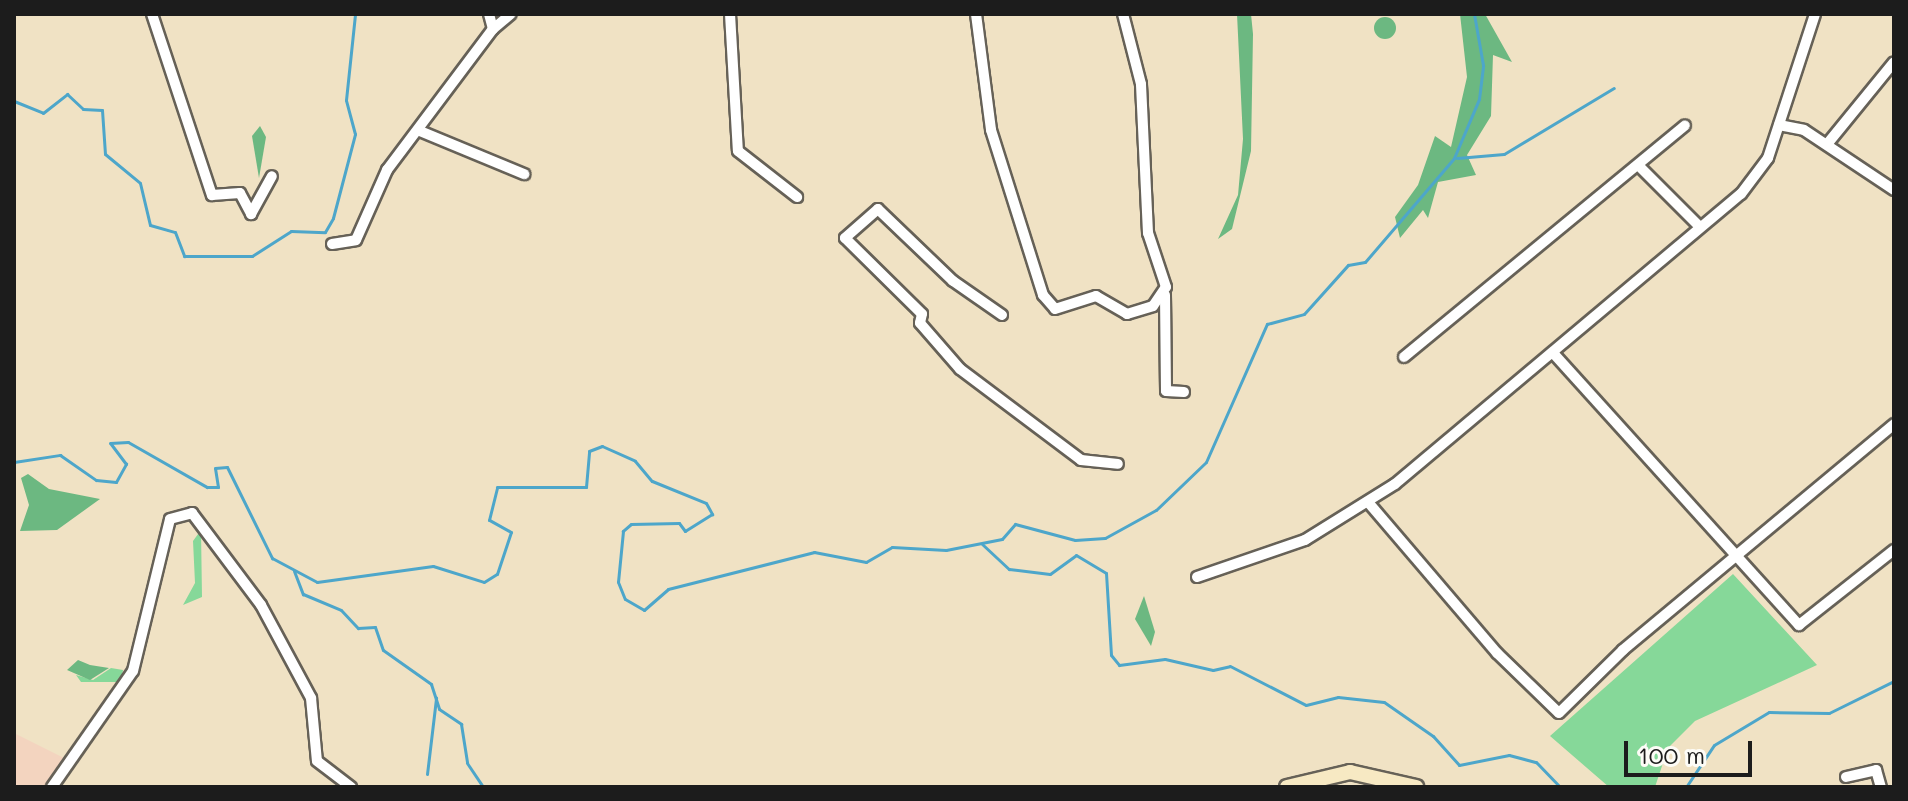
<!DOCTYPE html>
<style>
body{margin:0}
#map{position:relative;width:1908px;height:801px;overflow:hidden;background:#f0e2c4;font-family:Mali,sans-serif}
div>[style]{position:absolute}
.built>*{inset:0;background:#f3d4bf}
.green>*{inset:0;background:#86d899}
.forest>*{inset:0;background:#6cb881}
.round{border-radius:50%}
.stream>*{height:3px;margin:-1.5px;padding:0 1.5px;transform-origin:1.5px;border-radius:1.5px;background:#4da6ca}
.roads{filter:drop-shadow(2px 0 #666157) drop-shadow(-2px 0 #666157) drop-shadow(0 2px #666157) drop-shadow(0 -2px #666157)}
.street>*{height:10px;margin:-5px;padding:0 5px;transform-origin:5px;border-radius:5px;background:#fff}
.secondary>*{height:14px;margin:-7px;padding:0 7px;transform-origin:7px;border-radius:7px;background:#f7e9c3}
span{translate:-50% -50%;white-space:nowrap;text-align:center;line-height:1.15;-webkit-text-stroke:6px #fdfcf7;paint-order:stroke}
.frame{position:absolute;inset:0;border:16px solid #1c1c1c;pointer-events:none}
.scale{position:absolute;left:1624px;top:741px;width:128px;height:36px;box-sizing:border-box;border:4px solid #1c1c1c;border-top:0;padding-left:10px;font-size:24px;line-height:28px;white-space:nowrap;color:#1c1c1c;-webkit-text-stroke:6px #fdfcf7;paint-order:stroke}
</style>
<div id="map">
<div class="built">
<div style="clip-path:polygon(14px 733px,64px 758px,46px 787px,14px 787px)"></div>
</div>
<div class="green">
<div style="clip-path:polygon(201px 530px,202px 597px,183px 605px,195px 583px,193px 541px)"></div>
<div style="clip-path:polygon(1733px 574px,1817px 665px,1695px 721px,1668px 748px,1655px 787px,1609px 787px,1550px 736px)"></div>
<div style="clip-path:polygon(111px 668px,123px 670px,121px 682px,81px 682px,76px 675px,93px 680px)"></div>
</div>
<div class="forest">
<div style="clip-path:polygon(1237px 14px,1251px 14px,1253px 34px,1251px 151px,1232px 229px,1218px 239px,1238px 195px,1243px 139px)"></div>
<div style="clip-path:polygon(1460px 14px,1485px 14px,1512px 62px,1493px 55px,1491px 116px,1467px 155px,1476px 175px,1438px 182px,1428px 218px,1423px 210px,1400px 238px,1395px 217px,1418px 185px,1435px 136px,1451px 147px,1467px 77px)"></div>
<div class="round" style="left:1374px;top:17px;width:22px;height:22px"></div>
<div style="clip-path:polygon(260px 126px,266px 137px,259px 178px,252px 136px)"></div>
<div style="clip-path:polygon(28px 474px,49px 489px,100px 499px,57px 530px,20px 531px,29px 505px,21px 478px)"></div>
<div style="clip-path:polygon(1144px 596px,1155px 632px,1151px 646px,1135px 619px)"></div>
<div style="clip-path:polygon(78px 660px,90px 665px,109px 668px,90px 680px,67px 670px)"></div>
</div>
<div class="stream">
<div style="left:14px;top:101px;width:31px;rotate:22deg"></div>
<div style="left:43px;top:113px;width:31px;rotate:-38deg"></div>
<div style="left:67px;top:94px;width:22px;rotate:43deg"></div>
<div style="left:83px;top:109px;width:19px;rotate:3deg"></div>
<div style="left:102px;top:110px;width:44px;rotate:86.1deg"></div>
<div style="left:105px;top:154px;width:45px;rotate:39.6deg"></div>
<div style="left:140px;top:183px;width:43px;rotate:76.6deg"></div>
<div style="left:150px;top:225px;width:26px;rotate:16deg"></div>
<div style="left:175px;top:232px;width:26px;rotate:69deg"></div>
<div style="left:184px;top:256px;width:68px"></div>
<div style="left:252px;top:256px;width:46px;rotate:-32.7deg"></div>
<div style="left:291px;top:231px;width:34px;rotate:2deg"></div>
<div style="left:325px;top:232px;width:16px;rotate:-60deg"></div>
<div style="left:333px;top:218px;width:87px;rotate:-75.3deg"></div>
<div style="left:355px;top:134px;width:35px;rotate:-105deg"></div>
<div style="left:346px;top:100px;width:86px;rotate:-84deg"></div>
<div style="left:1457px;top:158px;width:47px;rotate:-4.9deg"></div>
<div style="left:1504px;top:154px;width:128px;rotate:-31deg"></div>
<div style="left:14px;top:462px;width:47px;rotate:-8.7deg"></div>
<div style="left:60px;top:455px;width:44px;rotate:34.8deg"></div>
<div style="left:96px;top:480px;width:20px;rotate:6deg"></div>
<div style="left:116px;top:482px;width:21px;rotate:-61deg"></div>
<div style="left:126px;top:464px;width:26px;rotate:-127deg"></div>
<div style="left:110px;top:443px;width:18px;rotate:-3deg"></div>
<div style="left:128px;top:442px;width:91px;rotate:29.7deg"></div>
<div style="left:207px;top:487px;width:11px"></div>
<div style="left:218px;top:487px;width:19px;rotate:-99deg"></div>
<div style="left:215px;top:468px;width:12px;rotate:-5deg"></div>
<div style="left:227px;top:467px;width:102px;rotate:63.7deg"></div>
<div style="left:272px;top:558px;width:51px;rotate:28.1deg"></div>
<div style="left:317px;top:582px;width:117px;rotate:-7.9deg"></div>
<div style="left:433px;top:566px;width:53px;rotate:17.4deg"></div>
<div style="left:484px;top:582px;width:15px;rotate:-32deg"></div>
<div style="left:497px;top:574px;width:44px;rotate:-71.6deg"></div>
<div style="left:511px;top:532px;width:25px;rotate:-151deg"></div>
<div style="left:489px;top:520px;width:34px;rotate:-76deg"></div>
<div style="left:497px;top:487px;width:89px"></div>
<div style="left:586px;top:487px;width:36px;rotate:-85deg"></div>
<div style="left:589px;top:451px;width:14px;rotate:-21deg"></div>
<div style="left:602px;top:446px;width:36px;rotate:24deg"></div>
<div style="left:635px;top:461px;width:26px;rotate:50deg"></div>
<div style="left:652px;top:481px;width:58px;rotate:22.2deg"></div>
<div style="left:706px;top:503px;width:13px;rotate:61deg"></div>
<div style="left:712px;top:514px;width:32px;rotate:148deg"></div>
<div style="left:685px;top:531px;width:10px;rotate:-127deg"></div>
<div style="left:679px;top:523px;width:48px;rotate:178.8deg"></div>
<div style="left:631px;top:524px;width:11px;rotate:139deg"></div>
<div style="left:623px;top:531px;width:51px;rotate:95.6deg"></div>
<div style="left:618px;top:582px;width:18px;rotate:68deg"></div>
<div style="left:625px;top:599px;width:22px;rotate:30deg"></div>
<div style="left:644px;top:610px;width:32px;rotate:-41deg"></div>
<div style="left:668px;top:589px;width:151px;rotate:-14.2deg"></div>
<div style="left:814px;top:552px;width:53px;rotate:10.9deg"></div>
<div style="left:866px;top:562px;width:30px;rotate:-30deg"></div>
<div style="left:892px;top:547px;width:54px;rotate:3.2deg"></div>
<div style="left:946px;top:550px;width:57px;rotate:-11.1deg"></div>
<div style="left:1002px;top:539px;width:20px;rotate:-49deg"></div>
<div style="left:1015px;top:524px;width:62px;rotate:14.9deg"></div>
<div style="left:1075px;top:540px;width:30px;rotate:-4deg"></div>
<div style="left:1105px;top:538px;width:58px;rotate:-28.8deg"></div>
<div style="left:1156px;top:510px;width:69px;rotate:-43.8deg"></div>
<div style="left:1206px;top:462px;width:151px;rotate:-66.2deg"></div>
<div style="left:1267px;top:324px;width:38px;rotate:-15deg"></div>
<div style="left:1304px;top:314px;width:66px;rotate:-48.1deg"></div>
<div style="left:1348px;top:265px;width:17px;rotate:-10deg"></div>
<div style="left:1365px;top:262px;width:137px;rotate:-49.4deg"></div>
<div style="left:1454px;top:158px;width:64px;rotate:-67deg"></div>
<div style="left:1479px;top:99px;width:34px;rotate:-83deg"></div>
<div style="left:1483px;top:65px;width:52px;rotate:-100deg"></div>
<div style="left:982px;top:544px;width:37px;rotate:43deg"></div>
<div style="left:1009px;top:569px;width:41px;rotate:7deg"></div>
<div style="left:1050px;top:574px;width:32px;rotate:-36deg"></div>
<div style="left:1076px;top:555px;width:35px;rotate:31deg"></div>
<div style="left:1106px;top:573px;width:82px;rotate:86.5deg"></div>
<div style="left:1111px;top:655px;width:13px;rotate:51deg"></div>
<div style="left:1119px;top:665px;width:46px;rotate:-7.4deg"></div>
<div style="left:1165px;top:659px;width:49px;rotate:12.9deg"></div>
<div style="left:1213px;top:670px;width:17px;rotate:-13deg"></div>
<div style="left:1230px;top:666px;width:85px;rotate:27.2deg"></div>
<div style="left:1306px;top:705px;width:33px;rotate:-14deg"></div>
<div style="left:1338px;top:697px;width:46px;rotate:6.2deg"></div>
<div style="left:1384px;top:702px;width:60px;rotate:34.8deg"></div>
<div style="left:1433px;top:736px;width:39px;rotate:48deg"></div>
<div style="left:1459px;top:765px;width:51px;rotate:-11.3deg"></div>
<div style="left:1509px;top:755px;width:28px;rotate:15deg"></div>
<div style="left:1536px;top:762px;width:35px;rotate:46deg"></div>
<div style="left:294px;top:571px;width:25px;rotate:69deg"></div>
<div style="left:303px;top:594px;width:41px;rotate:22.8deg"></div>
<div style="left:341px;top:610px;width:25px;rotate:47deg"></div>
<div style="left:358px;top:628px;width:17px;rotate:-3deg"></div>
<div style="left:375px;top:627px;width:24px;rotate:71deg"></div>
<div style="left:383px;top:650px;width:59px;rotate:35.3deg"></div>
<div style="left:431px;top:684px;width:26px;rotate:72deg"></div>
<div style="left:439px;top:709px;width:27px;rotate:34deg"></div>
<div style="left:461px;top:724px;width:39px;rotate:81deg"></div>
<div style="left:467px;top:763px;width:29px;rotate:56deg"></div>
<div style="left:427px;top:774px;width:77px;rotate:-83.2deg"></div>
<div style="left:1686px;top:787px;width:50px;rotate:-56.3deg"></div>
<div style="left:1714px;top:745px;width:64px;rotate:-31deg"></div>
<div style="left:1769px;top:712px;width:60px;rotate:1deg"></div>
<div style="left:1829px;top:713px;width:72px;rotate:-26.2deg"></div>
</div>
<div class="roads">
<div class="street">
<div style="left:152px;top:14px;width:191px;rotate:71.7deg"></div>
<div style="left:212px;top:195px;width:28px;rotate:-4deg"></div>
<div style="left:240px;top:193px;width:24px;rotate:62deg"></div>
<div style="left:251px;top:214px;width:43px;rotate:-61.1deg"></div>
<div style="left:730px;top:14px;width:137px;rotate:86.7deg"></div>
<div style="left:738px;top:151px;width:75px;rotate:37.9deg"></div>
<div style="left:976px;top:14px;width:117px;rotate:82.6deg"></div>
<div style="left:991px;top:130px;width:173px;rotate:72.5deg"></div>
<div style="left:1043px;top:295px;width:18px;rotate:49deg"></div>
<div style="left:1055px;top:309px;width:43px;rotate:-17.6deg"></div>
<div style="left:1096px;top:296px;width:36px;rotate:30deg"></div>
<div style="left:1127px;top:314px;width:27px;rotate:-17deg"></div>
<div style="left:1153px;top:306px;width:23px;rotate:-56deg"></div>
<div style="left:1166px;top:287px;width:57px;rotate:-108.4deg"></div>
<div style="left:1148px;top:233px;width:149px;rotate:-92.7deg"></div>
<div style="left:1141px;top:84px;width:72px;rotate:-104.4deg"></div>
<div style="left:493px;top:29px;width:23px;rotate:-40deg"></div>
<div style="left:1779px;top:125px;width:25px;rotate:11deg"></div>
<div style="left:1804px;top:130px;width:108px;rotate:33.7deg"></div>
<div style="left:420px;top:131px;width:113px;rotate:22.5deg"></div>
<div style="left:1828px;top:143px;width:104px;rotate:-50.8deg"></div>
<div style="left:1641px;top:168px;width:83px;rotate:45deg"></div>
<div style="left:332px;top:244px;width:24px;rotate:-9deg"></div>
<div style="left:356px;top:240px;width:77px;rotate:-66.1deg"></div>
<div style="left:387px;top:170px;width:176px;rotate:-53.1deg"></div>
<div style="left:493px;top:29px;width:16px;rotate:-105deg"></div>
<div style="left:1165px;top:295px;width:96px;rotate:89.4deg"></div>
<div style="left:1166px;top:391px;width:18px;rotate:3deg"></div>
<div style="left:1002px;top:315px;width:60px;rotate:-145.2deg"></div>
<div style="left:953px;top:281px;width:104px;rotate:-136.2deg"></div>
<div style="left:878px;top:209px;width:44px;rotate:138.7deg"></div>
<div style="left:845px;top:238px;width:108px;rotate:44.6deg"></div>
<div style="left:922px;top:314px;width:9px;rotate:103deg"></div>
<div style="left:920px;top:323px;width:61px;rotate:49deg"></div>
<div style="left:960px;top:369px;width:151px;rotate:36.9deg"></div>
<div style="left:1081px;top:460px;width:37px;rotate:6deg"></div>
<div style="left:1555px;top:355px;width:364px;rotate:47.9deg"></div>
<div style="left:1799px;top:625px;width:121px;rotate:-38.3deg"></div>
<div style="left:1404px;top:357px;width:364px;rotate:-39.5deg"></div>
<div style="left:1368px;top:502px;width:199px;rotate:49.5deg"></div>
<div style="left:1497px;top:653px;width:86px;rotate:44.1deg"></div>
<div style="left:1559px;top:713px;width:90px;rotate:-44.5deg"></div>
<div style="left:1623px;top:650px;width:353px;rotate:-39.8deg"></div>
<div style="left:1197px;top:577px;width:114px;rotate:-18.9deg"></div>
<div style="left:1305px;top:540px;width:106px;rotate:-31.9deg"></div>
<div style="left:1395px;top:484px;width:451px;rotate:-40deg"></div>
<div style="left:1741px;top:194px;width:45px;rotate:-53.1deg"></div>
<div style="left:1768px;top:158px;width:151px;rotate:-71.9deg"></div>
<div style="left:1846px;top:777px;width:31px;rotate:-13deg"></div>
<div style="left:1876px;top:770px;width:18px;rotate:74deg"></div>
<div style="left:52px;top:787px;width:141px;rotate:-55.1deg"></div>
<div style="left:133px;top:671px;width:156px;rotate:-76.3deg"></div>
<div style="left:170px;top:519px;width:23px;rotate:-15deg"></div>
<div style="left:192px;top:513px;width:115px;rotate:53.1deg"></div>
<div style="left:261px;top:605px;width:106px;rotate:61.7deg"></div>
<div style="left:311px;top:698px;width:63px;rotate:84.6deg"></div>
<div style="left:317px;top:761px;width:43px;rotate:37.4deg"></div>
</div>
<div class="secondary">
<div style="left:1287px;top:787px;width:65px;rotate:-13.4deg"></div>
<div style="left:1350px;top:772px;width:68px;rotate:12.8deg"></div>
</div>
</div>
<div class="frame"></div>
<div class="scale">100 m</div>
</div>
